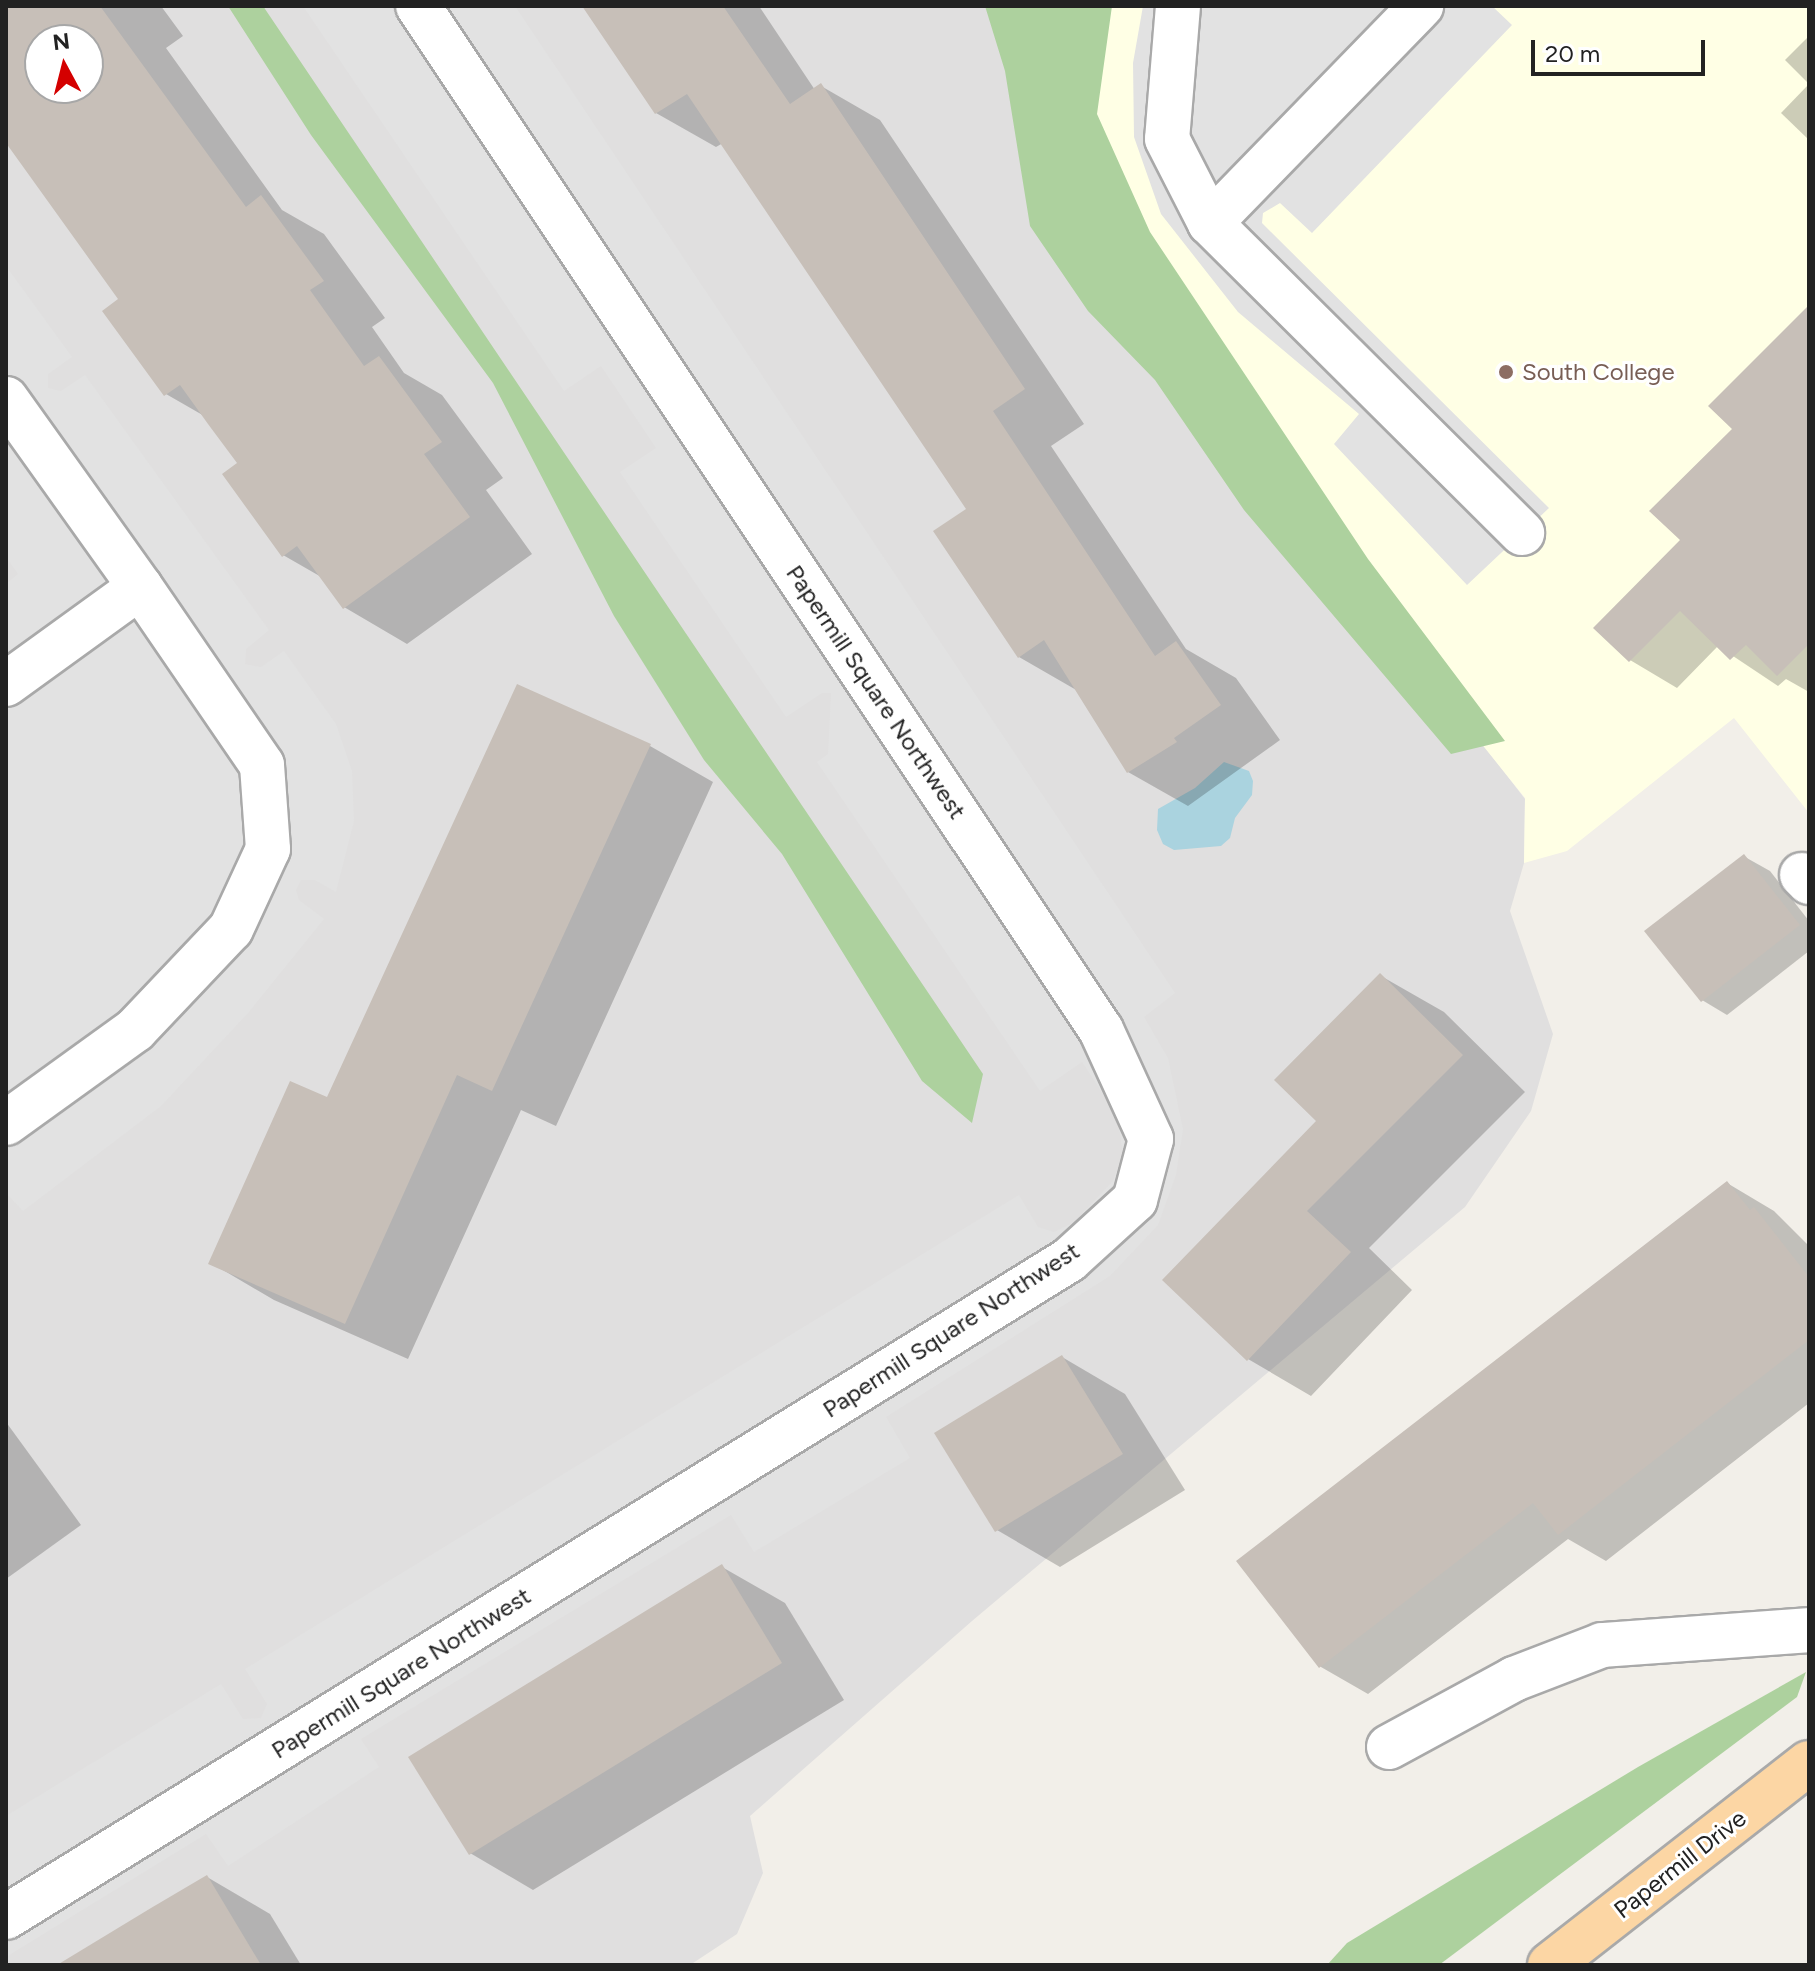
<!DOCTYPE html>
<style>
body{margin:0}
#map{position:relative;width:1815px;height:1971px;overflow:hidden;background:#f2efe9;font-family:Figtree,sans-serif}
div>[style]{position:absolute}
.residential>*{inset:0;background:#e0dfdf}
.education>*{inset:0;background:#ffffe5}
.forest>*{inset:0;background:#add19e}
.parking>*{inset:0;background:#e2e2e2}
.water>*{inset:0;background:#aad3df}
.shadow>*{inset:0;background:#0003}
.building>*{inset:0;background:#c7bfb8}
.roads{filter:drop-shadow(2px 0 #a9a9a9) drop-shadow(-2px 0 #a9a9a9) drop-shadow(0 2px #a9a9a9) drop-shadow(0 -2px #a9a9a9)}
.minor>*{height:44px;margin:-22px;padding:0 22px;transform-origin:22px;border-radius:22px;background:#fff}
.major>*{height:44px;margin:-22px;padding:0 22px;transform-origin:22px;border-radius:22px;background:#fcd6a4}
.dots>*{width:22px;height:22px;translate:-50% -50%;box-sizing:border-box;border:4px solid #fff;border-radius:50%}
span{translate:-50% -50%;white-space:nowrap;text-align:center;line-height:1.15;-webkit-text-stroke:6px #fff;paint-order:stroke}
.education-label{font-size:24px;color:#785e54}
.left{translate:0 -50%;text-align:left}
.street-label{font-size:24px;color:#222}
.frame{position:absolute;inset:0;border:8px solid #222;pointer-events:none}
.north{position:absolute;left:24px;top:24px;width:80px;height:80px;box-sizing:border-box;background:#fff;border:2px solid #a7a7a7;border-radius:50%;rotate:353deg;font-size:22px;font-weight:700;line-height:32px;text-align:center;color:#222}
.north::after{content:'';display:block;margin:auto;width:28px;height:36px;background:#d40000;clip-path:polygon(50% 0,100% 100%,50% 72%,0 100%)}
.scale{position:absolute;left:1531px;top:40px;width:174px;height:36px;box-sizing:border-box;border:4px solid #222;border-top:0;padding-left:10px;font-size:24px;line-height:28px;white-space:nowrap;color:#222;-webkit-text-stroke:6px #fff;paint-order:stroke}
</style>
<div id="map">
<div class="residential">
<div style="clip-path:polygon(evenodd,6px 6px,1028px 6px,1413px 654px,1525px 799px,1524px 863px,1510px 911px,1553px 1034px,1531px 1111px,1465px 1207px,972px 1621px,750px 1816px,763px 1873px,737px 1934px,690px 1965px,6px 1965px,6px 6px,40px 40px,88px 40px,88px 88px,40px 88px,40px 40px)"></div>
</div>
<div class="education">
<div style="clip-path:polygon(1028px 6px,1809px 6px,1809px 813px,1734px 718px,1567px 851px,1524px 863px,1525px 798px,1261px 469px)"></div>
</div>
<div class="forest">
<div style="clip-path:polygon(228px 6px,263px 6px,983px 1074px,972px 1123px,922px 1081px,782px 854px,704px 760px,614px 616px,493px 383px,311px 135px)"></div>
<div style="clip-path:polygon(985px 6px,1112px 6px,1097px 114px,1150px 232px,1368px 559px,1505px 741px,1451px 754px,1244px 510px,1155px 380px,1088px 311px,1030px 226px,1005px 71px)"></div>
<div style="clip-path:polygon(1806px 1672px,1797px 1697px,1439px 1965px,1327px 1965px,1347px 1943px,1638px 1767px)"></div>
</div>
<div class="parking">
<div style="clip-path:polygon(303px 6px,515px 6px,1175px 993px,1144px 1017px,1168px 1058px,1183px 1129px,1176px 1175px,1158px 1225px,1110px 1276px,886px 1417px,910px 1458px,754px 1552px,731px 1515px,361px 1739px,379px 1767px,228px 1866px,206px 1834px,6px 1957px,6px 1816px,221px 1684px,243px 1719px,261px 1718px,267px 1704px,245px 1669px,1019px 1195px,1038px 1227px,1054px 1232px,1073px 1223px,1113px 1181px,1123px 1154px,1117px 1115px,1082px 1062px,1040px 1091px,817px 762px,828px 754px,831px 693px,822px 693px,786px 717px,620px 472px,656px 448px,601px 366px,564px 391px)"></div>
<div style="clip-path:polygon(1143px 6px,1492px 6px,1512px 25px,1312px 233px,1280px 203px,1263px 213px,1262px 223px,1549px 508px,1467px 585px,1334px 444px,1359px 414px,1238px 312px,1161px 214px,1134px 137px,1133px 63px)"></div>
<div style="clip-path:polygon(6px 266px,72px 357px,48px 374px,48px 388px,61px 391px,85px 375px,269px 630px,246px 649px,245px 664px,261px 667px,284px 651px,336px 724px,352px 771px,354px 821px,336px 892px,315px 880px,301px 880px,296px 890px,299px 900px,324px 919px,248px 1013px,161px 1106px,23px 1211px,6px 1193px,6px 584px,18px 574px,6px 557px)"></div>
</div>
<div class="water">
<div style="clip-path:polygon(1224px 762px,1249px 771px,1253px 781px,1252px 795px,1235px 818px,1230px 838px,1221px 846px,1174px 850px,1163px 844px,1157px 830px,1158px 809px,1195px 788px)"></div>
</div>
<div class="shadow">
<div style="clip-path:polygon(evenodd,6px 6px,161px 6px,183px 36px,166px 48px,282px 210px,324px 234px,385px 318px,372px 327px,404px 373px,442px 395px,503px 478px,486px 490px,532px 554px,407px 644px,344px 607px,323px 578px,283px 555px,239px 463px,206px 417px,166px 394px,121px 300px,6px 139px,6px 6px,40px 40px,88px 40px,88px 88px,40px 88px,40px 40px)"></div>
<div style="clip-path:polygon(585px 6px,759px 6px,815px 90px,821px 86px,880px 120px,1084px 424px,1051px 446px,1186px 649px,1236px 678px,1280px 740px,1188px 806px,1128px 772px,1078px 691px,1019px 657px,969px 510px,723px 143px,716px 147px,656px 113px)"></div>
<div style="clip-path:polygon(1809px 36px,1809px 84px,1785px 60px)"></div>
<div style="clip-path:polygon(1809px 84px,1809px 140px,1781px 113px)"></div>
<div style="clip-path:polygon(1809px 307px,1809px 692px,1786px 679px,1778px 686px,1718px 646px,1677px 688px,1630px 660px,1735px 429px)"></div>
<div style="clip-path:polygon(518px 686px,650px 746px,713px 782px,556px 1126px,521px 1110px,408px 1359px,274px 1300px,211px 1263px,328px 1100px)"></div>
<div style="clip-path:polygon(1745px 857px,1770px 871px,1809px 921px,1809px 951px,1727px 1015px,1702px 1000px)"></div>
<div style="clip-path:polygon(1381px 976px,1444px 1012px,1525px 1092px,1369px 1248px,1412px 1290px,1311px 1396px,1248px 1359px,1319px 1121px)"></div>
<div style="clip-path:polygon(1727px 1183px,1774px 1211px,1809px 1246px,1809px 1403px,1606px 1561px,1568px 1539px,1368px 1694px,1321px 1667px,1238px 1561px)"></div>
<div style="clip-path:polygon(1062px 1357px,1125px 1394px,1185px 1490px,1060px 1567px,997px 1530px)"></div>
<div style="clip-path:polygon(6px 1422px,81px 1525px,6px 1579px)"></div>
<div style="clip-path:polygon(722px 1567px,785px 1603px,844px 1700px,533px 1890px,470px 1853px)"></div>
<div style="clip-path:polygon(207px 1877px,270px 1914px,301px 1965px,63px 1965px)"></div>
</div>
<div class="building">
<div style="clip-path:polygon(evenodd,6px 6px,100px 6px,246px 207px,261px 195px,324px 281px,310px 290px,364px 366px,379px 356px,442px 442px,424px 454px,470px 517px,343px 609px,297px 546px,282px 557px,222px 474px,237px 463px,208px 424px,180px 385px,164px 396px,102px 311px,118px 299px,6px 143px,6px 6px,40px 40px,88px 40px,88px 88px,40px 88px,40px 40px)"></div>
<div style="clip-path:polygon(582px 6px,723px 6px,790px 104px,821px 83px,1025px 389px,993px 411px,1155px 656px,1176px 641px,1221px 705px,1174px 738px,1177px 742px,1127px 773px,1044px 640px,1018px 658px,933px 531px,966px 509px,687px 94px,655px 114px)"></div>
<div style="clip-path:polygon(1809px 305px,1809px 644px,1777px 676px,1746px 645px,1730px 660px,1680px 611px,1629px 662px,1593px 628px,1680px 540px,1649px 511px,1732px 429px,1708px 406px)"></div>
<div style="clip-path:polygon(517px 684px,651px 744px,492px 1091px,457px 1075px,345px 1324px,208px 1264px,290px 1081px,327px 1097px)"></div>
<div style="clip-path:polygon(1744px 854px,1800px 925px,1701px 1002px,1644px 931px)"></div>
<div style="clip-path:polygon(1380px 973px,1463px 1055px,1307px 1211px,1351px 1252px,1247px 1361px,1162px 1280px,1316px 1121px,1274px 1080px)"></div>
<div style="clip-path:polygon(1727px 1181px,1750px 1210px,1754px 1207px,1809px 1277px,1809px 1340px,1558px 1535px,1533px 1503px,1319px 1668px,1236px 1561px)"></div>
<div style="clip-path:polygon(1062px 1355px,1123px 1454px,995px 1532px,934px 1433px)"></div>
<div style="clip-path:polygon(722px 1564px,782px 1663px,469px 1855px,408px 1757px)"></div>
<div style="clip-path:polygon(207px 1875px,261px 1965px,57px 1965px,151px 1908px)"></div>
</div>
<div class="roads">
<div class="minor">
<div style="left:1178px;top:6px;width:133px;rotate:94.7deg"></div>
<div style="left:1167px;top:139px;width:94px;rotate:62.9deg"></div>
<div style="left:1210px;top:223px;width:440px;rotate:44.8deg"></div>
<div style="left:1210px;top:223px;width:303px;rotate:-45.8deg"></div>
<div style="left:6px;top:399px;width:231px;rotate:54.5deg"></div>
<div style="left:140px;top:587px;width:165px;rotate:144.1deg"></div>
<div style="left:1802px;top:875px;width:10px;rotate:45deg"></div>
<div style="left:6px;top:1123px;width:159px;rotate:-35.8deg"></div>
<div style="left:135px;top:1030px;width:139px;rotate:-46.5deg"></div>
<div style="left:231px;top:929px;width:88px;rotate:-65.2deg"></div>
<div style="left:268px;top:849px;width:84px;rotate:-94.1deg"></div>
<div style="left:262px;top:765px;width:216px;rotate:-124.4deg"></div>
<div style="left:1389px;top:1747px;width:142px;rotate:-28.5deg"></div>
<div style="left:1514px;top:1679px;width:94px;rotate:-21.1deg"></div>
<div style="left:1602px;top:1645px;width:208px;rotate:-4.1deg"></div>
<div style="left:6px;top:1917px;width:1250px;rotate:-31.72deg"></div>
<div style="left:1069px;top:1260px;width:89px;rotate:-42.3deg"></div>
<div style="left:1135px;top:1200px;width:63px;rotate:-75.3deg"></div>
<div style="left:1151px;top:1139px;width:120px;rotate:-114.6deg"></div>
<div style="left:1101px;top:1030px;width:1231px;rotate:-123.7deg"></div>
</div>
<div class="major">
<div style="left:1550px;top:1965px;width:328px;rotate:-38deg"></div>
</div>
</div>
<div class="dots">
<div style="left:1506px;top:372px;background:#8d6e63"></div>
</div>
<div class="education-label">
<span class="left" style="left:1522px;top:372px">South College</span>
</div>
<div class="street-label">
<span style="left:876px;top:692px;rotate:56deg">Papermill Square Northwest</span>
<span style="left:951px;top:1330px;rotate:-33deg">Papermill Square Northwest</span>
<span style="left:401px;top:1673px;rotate:-32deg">Papermill Square Northwest</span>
<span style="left:1680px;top:1864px;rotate:-38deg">Papermill Drive</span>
</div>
<div class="frame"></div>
<div class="north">N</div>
<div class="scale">20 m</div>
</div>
